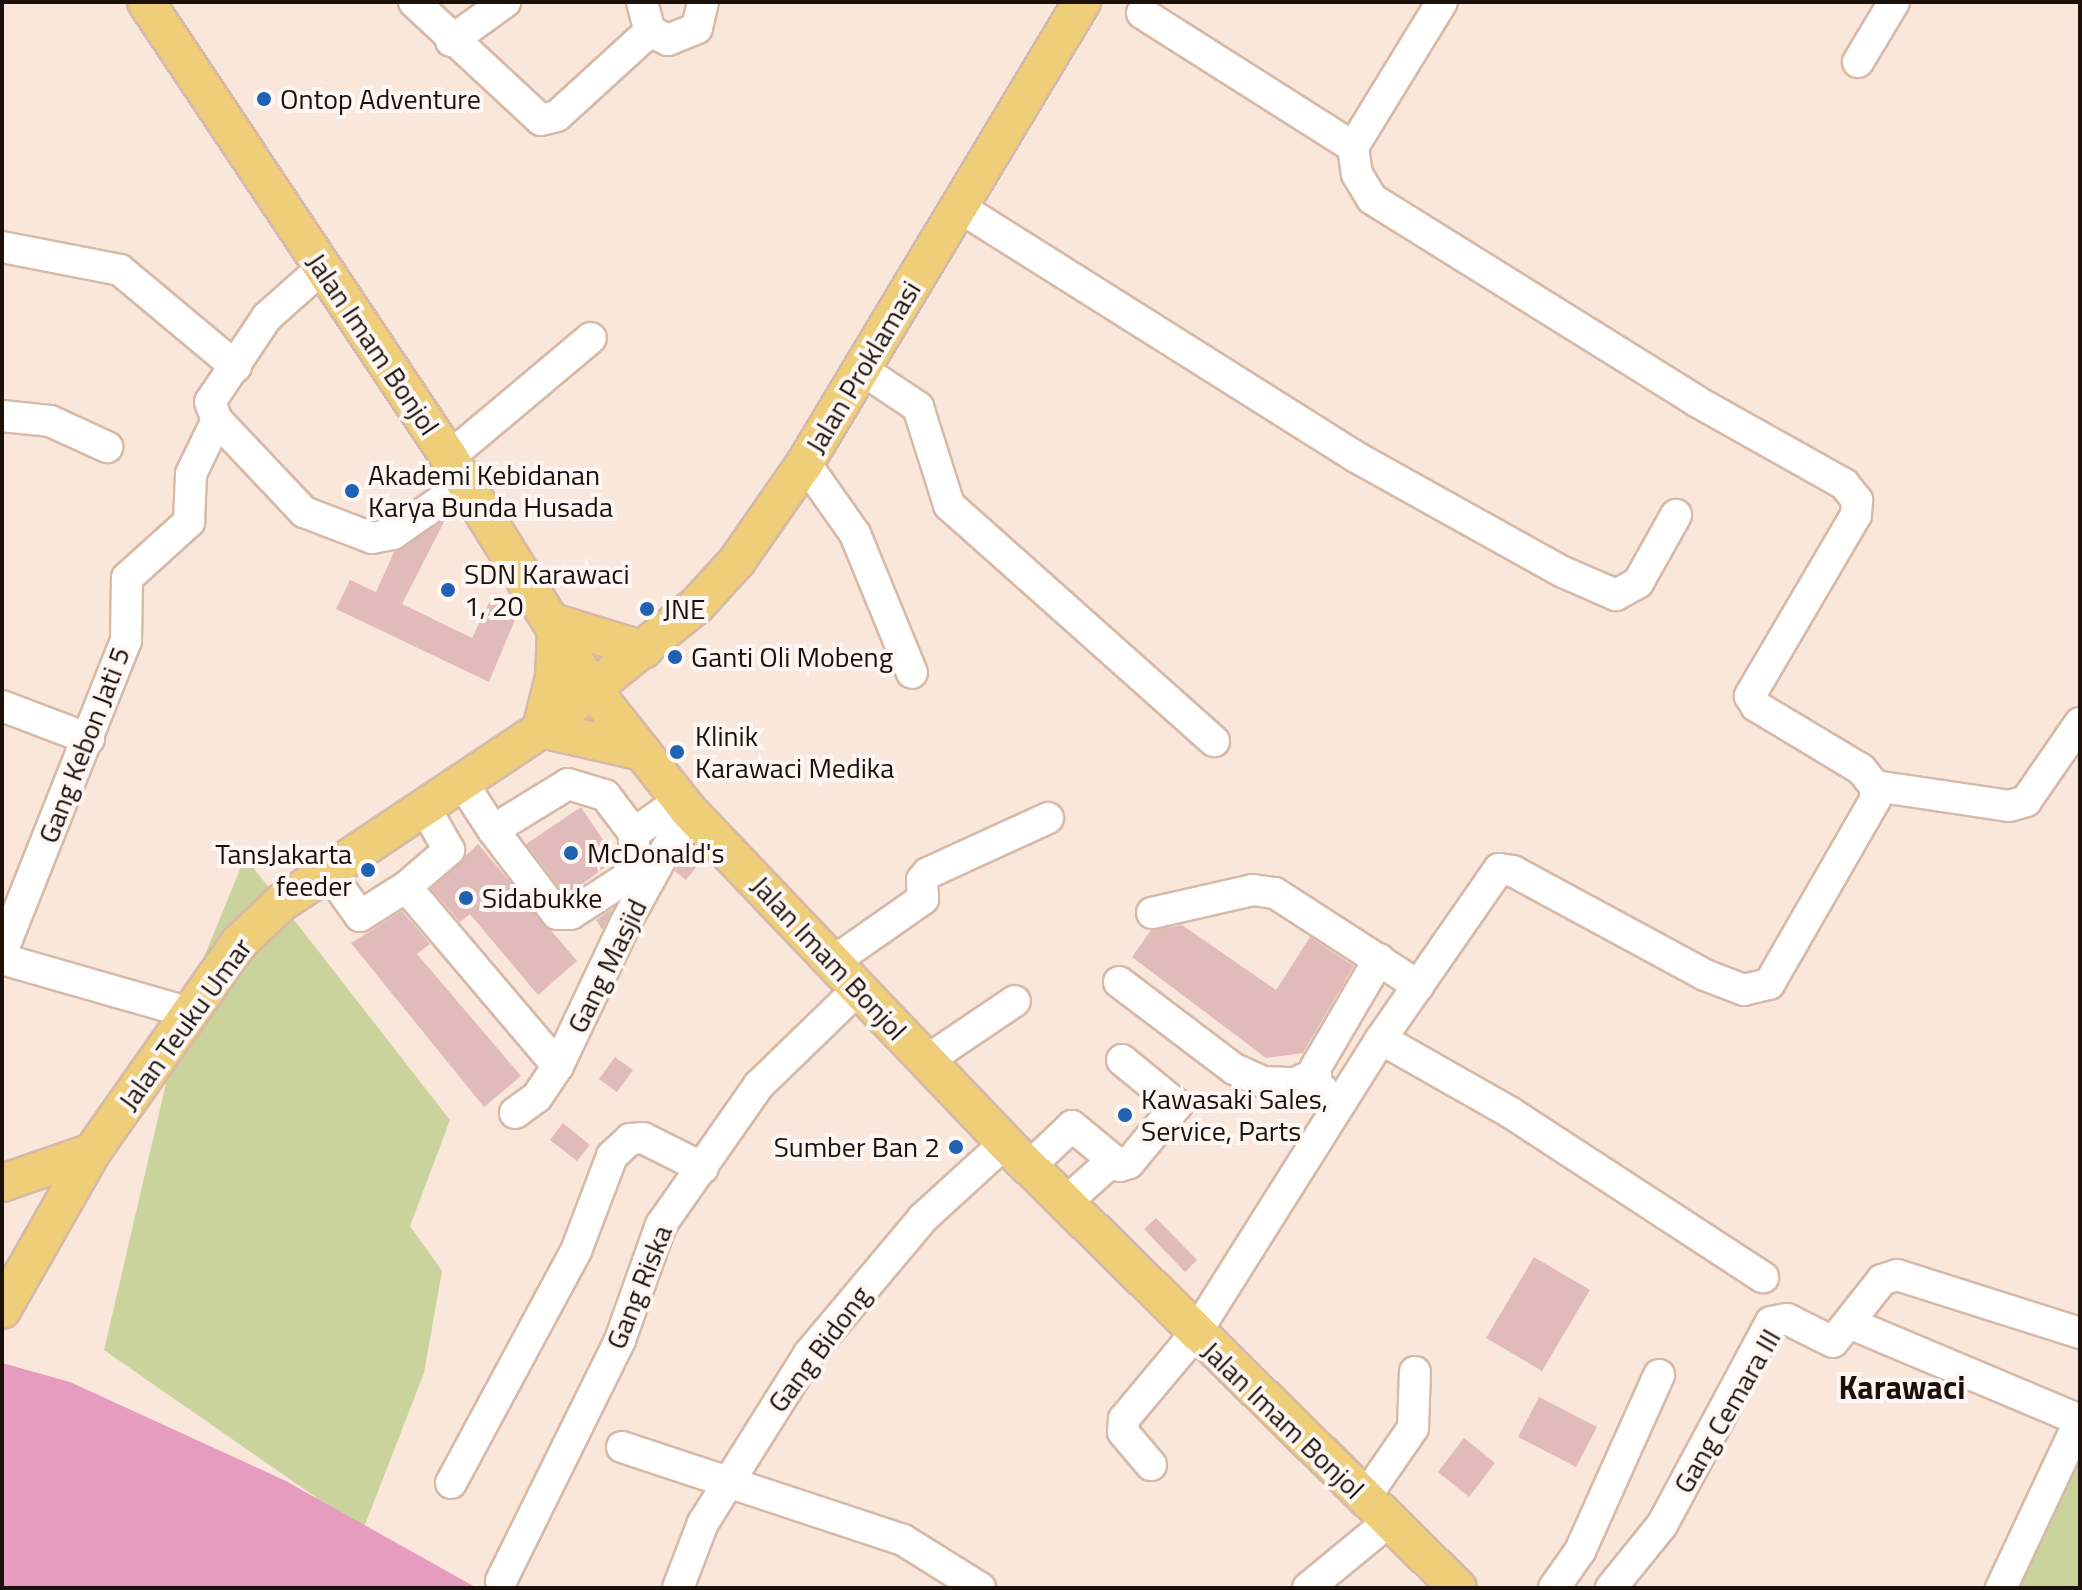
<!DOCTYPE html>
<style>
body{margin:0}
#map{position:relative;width:2082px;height:1590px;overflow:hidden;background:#fae7dc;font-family:"Titillium Web",sans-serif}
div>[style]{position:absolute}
.green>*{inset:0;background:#cbd39d}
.water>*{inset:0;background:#e69cbf}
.building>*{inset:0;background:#e0bbb9}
.roads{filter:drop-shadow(2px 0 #d7b9a7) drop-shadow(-2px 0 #d7b9a7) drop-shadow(0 2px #d7b9a7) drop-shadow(0 -2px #d7b9a7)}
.minor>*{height:30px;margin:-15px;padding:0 15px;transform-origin:15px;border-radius:15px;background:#fff}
.major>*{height:36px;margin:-18px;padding:0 18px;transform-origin:18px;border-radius:18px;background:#efce79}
.dots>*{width:22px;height:22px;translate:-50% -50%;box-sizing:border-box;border:4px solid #fef7f4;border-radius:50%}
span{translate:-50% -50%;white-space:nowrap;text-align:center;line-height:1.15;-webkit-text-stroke:8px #fef7f4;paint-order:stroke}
.poi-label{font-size:28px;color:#1b110a}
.left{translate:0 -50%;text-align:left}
.right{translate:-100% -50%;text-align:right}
.street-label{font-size:28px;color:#1b110a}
.quarter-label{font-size:32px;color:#1b110a;font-weight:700}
.frame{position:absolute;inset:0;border:4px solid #1b110a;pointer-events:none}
</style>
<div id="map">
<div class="green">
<div style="clip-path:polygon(245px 857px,450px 1120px,410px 1226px,442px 1271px,424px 1373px,363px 1530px,104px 1350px,184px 1006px)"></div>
<div style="clip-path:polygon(2080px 1401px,2080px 1588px,1996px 1588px,2047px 1474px)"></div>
</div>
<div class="water">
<div style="clip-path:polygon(2px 1363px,70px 1382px,284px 1480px,477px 1588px,2px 1588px)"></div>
</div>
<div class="building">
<div style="clip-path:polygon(445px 520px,402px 604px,472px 638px,492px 597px,519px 610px,489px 682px,336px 609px,350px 580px,376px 592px,394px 552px)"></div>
<div style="clip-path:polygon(581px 807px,616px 859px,566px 896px,526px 844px)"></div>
<div style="clip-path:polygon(690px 843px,704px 857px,686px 880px,675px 871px)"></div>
<div style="clip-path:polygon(478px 844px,577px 961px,538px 995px,470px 914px,460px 922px,431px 889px)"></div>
<div style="clip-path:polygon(613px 908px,603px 929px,602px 929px,596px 920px)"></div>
<div style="clip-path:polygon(402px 911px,430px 944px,417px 954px,521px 1076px,484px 1107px,351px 943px)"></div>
<div style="clip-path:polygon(1182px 925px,1276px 990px,1310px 937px,1354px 966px,1303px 1053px,1266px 1058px,1132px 957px,1151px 930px)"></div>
<div style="clip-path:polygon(615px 1057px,633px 1070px,617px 1092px,599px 1079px)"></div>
<div style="clip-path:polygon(563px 1123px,590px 1145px,577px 1161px,550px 1140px)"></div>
<div style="clip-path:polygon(1156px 1218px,1197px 1260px,1185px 1272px,1144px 1229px)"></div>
<div style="clip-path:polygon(1534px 1257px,1590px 1290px,1542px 1371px,1486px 1338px)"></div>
<div style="clip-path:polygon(1539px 1397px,1597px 1427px,1576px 1467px,1518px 1437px)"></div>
<div style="clip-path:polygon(1464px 1438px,1495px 1463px,1469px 1497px,1438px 1472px)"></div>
</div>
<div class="roads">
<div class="minor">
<div style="left:414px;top:2px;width:173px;rotate:42.9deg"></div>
<div style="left:541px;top:120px;width:16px;rotate:-14deg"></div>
<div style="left:557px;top:116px;width:126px;rotate:-42.4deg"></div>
<div style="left:642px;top:2px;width:30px;rotate:75deg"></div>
<div style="left:650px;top:31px;width:20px;rotate:27deg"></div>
<div style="left:668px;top:40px;width:31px;rotate:-22deg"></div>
<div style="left:697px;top:28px;width:27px;rotate:-77deg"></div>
<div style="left:1142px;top:13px;width:250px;rotate:32.4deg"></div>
<div style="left:1353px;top:147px;width:27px;rotate:82deg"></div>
<div style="left:1357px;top:174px;width:29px;rotate:59deg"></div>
<div style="left:1372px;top:199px;width:382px;rotate:31.9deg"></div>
<div style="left:1696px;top:401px;width:170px;rotate:29.3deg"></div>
<div style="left:1844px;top:484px;width:21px;rotate:51deg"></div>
<div style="left:1857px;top:500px;width:15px;rotate:94deg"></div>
<div style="left:1856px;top:515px;width:210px;rotate:120.4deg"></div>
<div style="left:1750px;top:696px;width:12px;rotate:59deg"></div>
<div style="left:1756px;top:706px;width:122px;rotate:31deg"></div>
<div style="left:1861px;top:769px;width:22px;rotate:51deg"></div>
<div style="left:1875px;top:786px;width:14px;rotate:90deg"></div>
<div style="left:1875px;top:800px;width:212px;rotate:119.9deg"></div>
<div style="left:1769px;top:984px;width:26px;rotate:167deg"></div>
<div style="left:1744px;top:990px;width:42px;rotate:-159deg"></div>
<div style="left:1705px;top:975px;width:218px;rotate:-151.6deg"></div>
<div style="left:1513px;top:871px;width:14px;rotate:-172deg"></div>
<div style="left:1499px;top:869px;width:207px;rotate:124.8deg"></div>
<div style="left:451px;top:41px;width:67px;rotate:-35.8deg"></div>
<div style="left:1858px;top:62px;width:70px;rotate:-59deg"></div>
<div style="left:1353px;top:147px;width:170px;rotate:-58.5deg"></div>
<div style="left:959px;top:207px;width:469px;rotate:32.2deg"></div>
<div style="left:1356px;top:457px;width:237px;rotate:29.1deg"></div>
<div style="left:1563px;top:572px;width:58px;rotate:23.5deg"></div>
<div style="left:1616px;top:595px;width:25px;rotate:-29deg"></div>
<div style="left:1638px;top:583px;width:78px;rotate:-60.8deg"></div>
<div style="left:2px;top:247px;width:120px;rotate:11deg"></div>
<div style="left:120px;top:270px;width:151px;rotate:39.9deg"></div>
<div style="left:322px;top:268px;width:74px;rotate:138.3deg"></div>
<div style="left:267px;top:317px;width:102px;rotate:123.8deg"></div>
<div style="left:210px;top:402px;width:19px;rotate:69deg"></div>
<div style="left:217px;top:420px;width:127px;rotate:46.6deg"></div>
<div style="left:304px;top:512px;width:73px;rotate:20.9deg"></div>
<div style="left:372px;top:538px;width:21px;rotate:-11deg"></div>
<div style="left:393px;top:534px;width:88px;rotate:-34.8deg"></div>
<div style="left:861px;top:369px;width:69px;rotate:33.7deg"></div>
<div style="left:918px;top:407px;width:103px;rotate:72.4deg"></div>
<div style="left:949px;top:505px;width:355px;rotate:41.7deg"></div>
<div style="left:2px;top:416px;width:48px;rotate:5.9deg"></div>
<div style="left:50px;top:421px;width:63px;rotate:24.5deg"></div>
<div style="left:449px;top:457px;width:185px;rotate:-40deg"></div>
<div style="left:805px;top:463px;width:87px;rotate:54.8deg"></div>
<div style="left:855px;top:534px;width:150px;rotate:67.7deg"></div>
<div style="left:2px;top:706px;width:93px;rotate:20.8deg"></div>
<div style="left:461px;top:781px;width:59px;rotate:56.9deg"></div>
<div style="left:568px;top:784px;width:39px;rotate:17deg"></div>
<div style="left:605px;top:795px;width:48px;rotate:52.7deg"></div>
<div style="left:634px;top:833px;width:31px;rotate:90deg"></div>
<div style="left:634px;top:864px;width:17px;rotate:121deg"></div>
<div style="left:625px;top:879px;width:64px;rotate:147.1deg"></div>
<div style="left:571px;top:914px;width:14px;rotate:180deg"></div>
<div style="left:557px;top:914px;width:106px;rotate:-127.3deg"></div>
<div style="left:493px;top:830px;width:88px;rotate:-31.5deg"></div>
<div style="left:1875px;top:786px;width:135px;rotate:8.5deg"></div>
<div style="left:2009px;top:806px;width:18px;rotate:-16deg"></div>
<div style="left:2026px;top:801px;width:95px;rotate:-55.3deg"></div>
<div style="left:634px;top:833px;width:57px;rotate:-35.1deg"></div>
<div style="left:328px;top:871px;width:55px;rotate:54.6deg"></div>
<div style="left:360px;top:916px;width:54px;rotate:-32.2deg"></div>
<div style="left:406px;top:887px;width:235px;rotate:49.7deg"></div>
<div style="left:406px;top:887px;width:57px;rotate:-40.7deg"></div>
<div style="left:449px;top:850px;width:51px;rotate:-119.6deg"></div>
<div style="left:1152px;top:913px;width:104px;rotate:-12.8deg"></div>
<div style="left:1253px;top:890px;width:22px;rotate:8deg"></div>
<div style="left:1275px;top:893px;width:171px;rotate:32.9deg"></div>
<div style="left:2px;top:952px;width:335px;rotate:-68.3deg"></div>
<div style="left:126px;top:641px;width:63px;rotate:-89.1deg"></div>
<div style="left:127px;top:578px;width:84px;rotate:-42.1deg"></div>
<div style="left:189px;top:522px;width:48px;rotate:-87.6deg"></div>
<div style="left:191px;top:474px;width:60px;rotate:-64.3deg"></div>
<div style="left:2px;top:959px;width:196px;rotate:16deg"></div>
<div style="left:833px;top:962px;width:110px;rotate:-35deg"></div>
<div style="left:923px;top:899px;width:19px;rotate:-93deg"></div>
<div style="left:922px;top:880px;width:9px;rotate:-49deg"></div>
<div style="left:928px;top:873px;width:132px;rotate:-24.6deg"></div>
<div style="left:1119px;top:982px;width:144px;rotate:37.1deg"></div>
<div style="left:1234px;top:1069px;width:32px;rotate:24deg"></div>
<div style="left:1263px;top:1082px;width:32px;rotate:2deg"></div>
<div style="left:1295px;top:1083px;width:22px;rotate:-24deg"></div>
<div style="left:926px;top:1061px;width:107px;rotate:-34deg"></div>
<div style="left:1323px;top:1090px;width:10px;rotate:-135deg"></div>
<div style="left:1316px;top:1083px;width:16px;rotate:-90deg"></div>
<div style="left:1316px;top:1067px;width:125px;rotate:-59.7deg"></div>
<div style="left:515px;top:1113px;width:27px;rotate:-36deg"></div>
<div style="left:537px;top:1097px;width:37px;rotate:-56deg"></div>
<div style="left:558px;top:1066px;width:159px;rotate:-64.7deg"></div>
<div style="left:626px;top:922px;width:128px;rotate:-61deg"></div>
<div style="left:1113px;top:1160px;width:9px;rotate:41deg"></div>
<div style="left:1120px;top:1166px;width:9px;rotate:-18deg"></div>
<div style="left:1129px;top:1163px;width:75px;rotate:-50.4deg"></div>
<div style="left:1177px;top:1105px;width:71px;rotate:-140.7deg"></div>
<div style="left:1029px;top:1167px;width:59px;rotate:-43.6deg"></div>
<div style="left:1072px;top:1126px;width:53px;rotate:39.7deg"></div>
<div style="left:1113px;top:1160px;width:64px;rotate:138.1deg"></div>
<div style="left:1849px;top:1323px;width:251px;rotate:22.8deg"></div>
<div style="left:622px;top:1447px;width:296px;rotate:18.3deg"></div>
<div style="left:903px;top:1540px;width:91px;rotate:31.9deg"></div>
<div style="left:1151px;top:1465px;width:43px;rotate:-130.3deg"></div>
<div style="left:1123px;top:1432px;width:13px;rotate:-86deg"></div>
<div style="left:1124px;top:1419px;width:111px;rotate:-50.1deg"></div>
<div style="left:1195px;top:1334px;width:349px;rotate:-57.8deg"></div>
<div style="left:1381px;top:1039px;width:150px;rotate:29.6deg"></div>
<div style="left:1511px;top:1113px;width:301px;rotate:33.1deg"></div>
<div style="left:451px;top:1483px;width:264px;rotate:-61.7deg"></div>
<div style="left:576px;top:1251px;width:102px;rotate:-69.2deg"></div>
<div style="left:612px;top:1156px;width:25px;rotate:-43deg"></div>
<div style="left:630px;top:1139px;width:13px;rotate:-4deg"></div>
<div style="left:643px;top:1138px;width:67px;rotate:26.6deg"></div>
<div style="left:1364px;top:1499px;width:86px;rotate:-55.4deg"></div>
<div style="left:1413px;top:1428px;width:56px;rotate:-88deg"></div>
<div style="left:501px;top:1581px;width:269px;rotate:-63.7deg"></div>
<div style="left:620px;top:1340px;width:122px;rotate:-70.4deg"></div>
<div style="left:661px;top:1225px;width:171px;rotate:-55deg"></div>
<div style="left:759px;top:1085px;width:136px;rotate:-44.1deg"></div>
<div style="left:678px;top:1588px;width:70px;rotate:-69deg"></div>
<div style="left:703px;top:1523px;width:199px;rotate:-57.9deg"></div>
<div style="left:809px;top:1354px;width:177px;rotate:-50deg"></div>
<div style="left:923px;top:1218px;width:111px;rotate:-42.4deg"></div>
<div style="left:1308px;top:1588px;width:104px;rotate:-39.5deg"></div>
<div style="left:1554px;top:1588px;width:45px;rotate:-54.9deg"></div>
<div style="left:1580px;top:1551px;width:193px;rotate:-65.8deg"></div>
<div style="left:1611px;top:1588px;width:81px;rotate:-51deg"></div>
<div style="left:1662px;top:1525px;width:230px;rotate:-61.8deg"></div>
<div style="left:1771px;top:1322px;width:16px;rotate:-11deg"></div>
<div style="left:1787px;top:1319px;width:51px;rotate:26.6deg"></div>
<div style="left:1833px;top:1342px;width:79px;rotate:-51.7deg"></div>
<div style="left:1882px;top:1280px;width:16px;rotate:-18deg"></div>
<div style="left:1897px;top:1275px;width:192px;rotate:17.6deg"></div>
<div style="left:2001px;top:1588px;width:186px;rotate:-64.8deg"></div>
</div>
<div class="major">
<div style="left:146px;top:2px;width:547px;rotate:56.34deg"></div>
<div style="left:449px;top:457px;width:274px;rotate:58.3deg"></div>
<div style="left:593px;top:690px;width:153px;rotate:51.6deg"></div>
<div style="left:688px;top:810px;width:460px;rotate:46.4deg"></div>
<div style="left:1005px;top:1143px;width:635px;rotate:44.49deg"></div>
<div style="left:552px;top:622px;width:96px;rotate:16.9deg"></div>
<div style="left:556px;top:628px;width:49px;rotate:92.3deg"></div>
<div style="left:554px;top:677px;width:54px;rotate:104deg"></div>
<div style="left:541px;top:729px;width:104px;rotate:12.8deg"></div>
<div style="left:2px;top:1183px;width:95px;rotate:-19deg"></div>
<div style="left:2px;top:1310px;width:182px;rotate:-60.3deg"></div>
<div style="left:92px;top:1152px;width:256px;rotate:-54.9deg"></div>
<div style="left:239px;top:943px;width:58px;rotate:-43.6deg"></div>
<div style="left:281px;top:903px;width:322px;rotate:-33.7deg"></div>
<div style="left:549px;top:724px;width:191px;rotate:-38.8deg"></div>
<div style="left:698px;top:604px;width:58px;rotate:-47.8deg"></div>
<div style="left:737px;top:561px;width:119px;rotate:-55.2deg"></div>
<div style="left:805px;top:463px;width:538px;rotate:-59deg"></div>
</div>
</div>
<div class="dots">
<div style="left:264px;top:99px;background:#1f62b3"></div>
<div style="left:352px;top:491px;background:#1f62b3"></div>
<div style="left:448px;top:590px;background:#1f62b3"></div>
<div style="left:647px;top:609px;background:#1f62b3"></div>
<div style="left:675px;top:657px;background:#1f62b3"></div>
<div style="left:677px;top:752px;background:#1f62b3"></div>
<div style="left:571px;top:853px;background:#1f62b3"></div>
<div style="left:368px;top:870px;background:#1f62b3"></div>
<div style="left:466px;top:898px;background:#1f62b3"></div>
<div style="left:1125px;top:1115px;background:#1f62b3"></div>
<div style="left:956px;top:1147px;background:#1f62b3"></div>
</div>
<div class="poi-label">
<span class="left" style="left:280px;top:99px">Ontop Adventure</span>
<span class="left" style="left:368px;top:491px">Akademi Kebidanan<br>Karya Bunda Husada</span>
<span class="left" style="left:464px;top:590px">SDN Karawaci<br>1, 20</span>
<span class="left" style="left:663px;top:609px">JNE</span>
<span class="left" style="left:691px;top:657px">Ganti Oli Mobeng</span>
<span class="left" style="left:695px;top:752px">Klinik<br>Karawaci Medika</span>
<span class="left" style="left:587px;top:853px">McDonald's</span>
<span class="right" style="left:352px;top:870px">TansJakarta<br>feeder</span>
<span class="left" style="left:482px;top:898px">Sidabukke</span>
<span class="left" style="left:1141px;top:1115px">Kawasaki Sales,<br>Service, Parts</span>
<span class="right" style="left:940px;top:1147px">Sumber Ban 2</span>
</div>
<div class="street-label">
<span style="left:373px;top:344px;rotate:56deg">Jalan Imam Bonjol</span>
<span style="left:863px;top:367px;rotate:-59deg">Jalan Proklamasi</span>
<span style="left:84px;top:745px;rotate:-69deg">Gang Kebon Jati 5</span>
<span style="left:829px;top:958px;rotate:47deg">Jalan Imam Bonjol</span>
<span style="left:607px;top:966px;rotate:-64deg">Gang Masjid</span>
<span style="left:185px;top:1024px;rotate:-54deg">Jalan Teuku Umar</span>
<span style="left:639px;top:1287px;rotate:-68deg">Gang Riska</span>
<span style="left:819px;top:1349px;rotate:-53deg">Gang Bidong</span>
<span style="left:1727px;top:1411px;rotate:-60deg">Gang Cemara III</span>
<span style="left:1283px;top:1420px;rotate:44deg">Jalan Imam Bonjol</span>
</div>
<div class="quarter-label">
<span style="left:1902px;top:1387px">Karawaci</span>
</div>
<div class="frame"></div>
</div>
